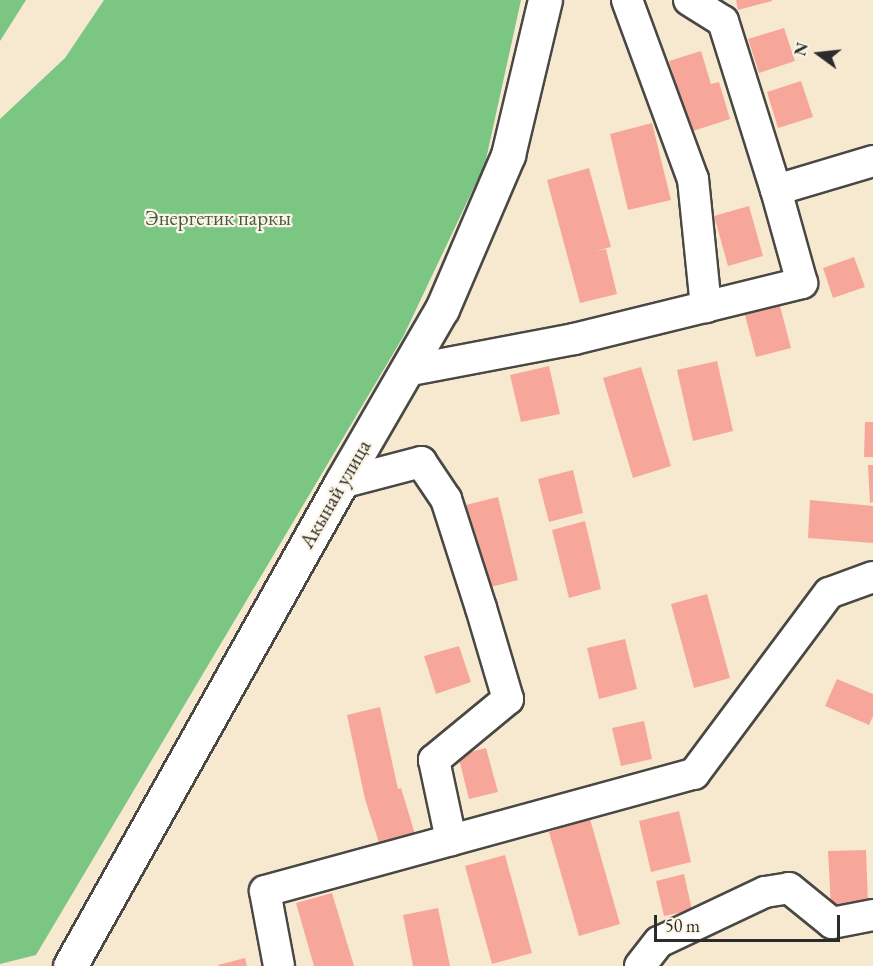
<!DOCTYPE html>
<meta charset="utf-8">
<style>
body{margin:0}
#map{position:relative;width:873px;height:966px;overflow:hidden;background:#f6e9d0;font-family:"EB Garamond",serif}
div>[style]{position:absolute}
.green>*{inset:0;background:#7cc684}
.building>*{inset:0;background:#f7a79a}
.roads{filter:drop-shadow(2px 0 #494844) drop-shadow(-2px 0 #494844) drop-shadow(0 2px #494844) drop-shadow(0 -2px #494844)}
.minor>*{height:30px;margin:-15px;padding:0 15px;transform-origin:15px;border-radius:15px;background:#fff}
.major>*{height:33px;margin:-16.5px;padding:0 16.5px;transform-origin:16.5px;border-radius:16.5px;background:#fff}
span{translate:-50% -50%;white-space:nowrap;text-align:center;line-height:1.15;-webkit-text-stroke:4.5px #fcf5e5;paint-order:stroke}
.park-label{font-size:21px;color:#435a46}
.street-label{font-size:21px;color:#2b2b2b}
.north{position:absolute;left:789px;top:24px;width:60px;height:60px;-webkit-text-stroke:4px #fcf5e5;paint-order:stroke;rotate:285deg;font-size:16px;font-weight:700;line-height:24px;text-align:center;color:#2b2b2b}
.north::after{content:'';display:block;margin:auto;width:21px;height:27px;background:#2b2b2b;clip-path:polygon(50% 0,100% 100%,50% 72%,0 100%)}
.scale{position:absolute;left:654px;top:915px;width:186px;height:27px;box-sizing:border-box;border:3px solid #2b2b2b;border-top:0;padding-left:8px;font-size:18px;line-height:21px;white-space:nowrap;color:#2b2b2b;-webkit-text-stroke:4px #fcf5e5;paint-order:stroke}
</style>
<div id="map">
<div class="green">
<div style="clip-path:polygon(0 0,26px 0,0 41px)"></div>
<div style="clip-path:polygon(104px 0,521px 0,485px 164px,403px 337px,36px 955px,0 964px,0 119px,65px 58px)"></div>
</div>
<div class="building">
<div style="clip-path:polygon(736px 0,772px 0,772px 1px,738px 10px)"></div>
<div style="clip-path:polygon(784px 28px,795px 61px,759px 73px,748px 39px)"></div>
<div style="clip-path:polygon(701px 51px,711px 84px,719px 82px,730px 119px,690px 132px,669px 61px)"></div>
<div style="clip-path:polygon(801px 81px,813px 117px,778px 128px,767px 92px)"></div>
<div style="clip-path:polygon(652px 123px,671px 200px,628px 210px,610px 134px)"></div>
<div style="clip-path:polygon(589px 168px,611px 247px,595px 251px,606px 249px,617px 294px,580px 303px,547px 180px)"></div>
<div style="clip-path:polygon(749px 206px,763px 256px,728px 266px,714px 216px)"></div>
<div style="clip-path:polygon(854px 257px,865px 287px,833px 298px,823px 268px)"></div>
<div style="clip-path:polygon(780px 306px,791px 348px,756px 357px,745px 315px)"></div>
<div style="clip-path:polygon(717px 361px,733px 431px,693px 441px,677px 370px)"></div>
<div style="clip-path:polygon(549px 366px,560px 414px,521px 422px,510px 375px)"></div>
<div style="clip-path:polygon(641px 367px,671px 466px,633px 478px,603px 378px)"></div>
<div style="clip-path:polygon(865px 422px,873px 422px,873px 457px,864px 457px)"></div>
<div style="clip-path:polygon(868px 465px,873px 465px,873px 502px,870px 503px)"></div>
<div style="clip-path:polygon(573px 470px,583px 513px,549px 522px,538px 479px)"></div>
<div style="clip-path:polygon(498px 497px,518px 580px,487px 588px,466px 505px)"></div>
<div style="clip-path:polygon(810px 500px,873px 506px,873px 543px,808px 538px)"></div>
<div style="clip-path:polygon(585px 521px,601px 589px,569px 598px,552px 530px)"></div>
<div style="clip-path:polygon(707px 594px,730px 678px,694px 688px,671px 604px)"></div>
<div style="clip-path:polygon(625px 639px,637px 689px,599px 699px,587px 648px)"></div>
<div style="clip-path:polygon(459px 646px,471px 682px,436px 694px,424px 656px)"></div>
<div style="clip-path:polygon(837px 679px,873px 694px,873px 716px,869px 725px,825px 706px)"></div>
<div style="clip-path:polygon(380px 707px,398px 789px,401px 788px,415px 834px,380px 846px,365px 799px,347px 715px)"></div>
<div style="clip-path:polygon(644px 721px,652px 759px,621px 766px,612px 728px)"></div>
<div style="clip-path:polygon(486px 748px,498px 792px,469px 799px,458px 755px)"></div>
<div style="clip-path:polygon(679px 811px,691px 862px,651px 872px,639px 821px)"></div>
<div style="clip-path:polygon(590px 819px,620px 924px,579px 936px,549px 832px)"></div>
<div style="clip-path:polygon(866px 850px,868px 905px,831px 907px,828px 851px)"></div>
<div style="clip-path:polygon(505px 855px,532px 953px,492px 964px,465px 866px)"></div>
<div style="clip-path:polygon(684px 874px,692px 910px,664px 916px,656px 881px)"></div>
<div style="clip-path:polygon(332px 893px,354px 966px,314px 966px,296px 903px)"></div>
<div style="clip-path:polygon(438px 908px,450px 966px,413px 966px,403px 915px)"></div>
<div style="clip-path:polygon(245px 958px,247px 966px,219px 966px,218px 965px)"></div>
</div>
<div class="roads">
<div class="minor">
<div style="left:627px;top:0;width:191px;rotate:69.8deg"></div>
<div style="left:693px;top:179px;width:129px;rotate:84.2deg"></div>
<div style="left:689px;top:0;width:40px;rotate:32deg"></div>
<div style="left:723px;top:21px;width:177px;rotate:72.6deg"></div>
<div style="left:406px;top:371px;width:171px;rotate:-10.8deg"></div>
<div style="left:574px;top:339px;width:235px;rotate:-13.8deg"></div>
<div style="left:802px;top:283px;width:97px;rotate:-105.6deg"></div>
<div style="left:776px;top:190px;width:101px;rotate:-16.6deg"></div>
<div style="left:341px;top:483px;width:83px;rotate:-14.7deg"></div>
<div style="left:421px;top:462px;width:45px;rotate:56deg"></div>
<div style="left:446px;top:499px;width:114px;rotate:72.2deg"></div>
<div style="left:481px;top:608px;width:95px;rotate:73.5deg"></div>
<div style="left:508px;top:699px;width:96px;rotate:140.5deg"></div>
<div style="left:434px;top:760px;width:82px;rotate:78deg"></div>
<div style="left:279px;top:966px;width:76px;rotate:-100.6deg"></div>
<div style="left:265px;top:891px;width:445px;rotate:-15.3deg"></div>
<div style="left:694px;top:774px;width:226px;rotate:-53.3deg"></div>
<div style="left:829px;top:593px;width:47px;rotate:-20deg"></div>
<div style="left:640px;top:966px;width:31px;rotate:-52deg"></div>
<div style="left:659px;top:942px;width:117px;rotate:-25.3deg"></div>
<div style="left:765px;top:892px;width:24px;rotate:-9deg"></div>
<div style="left:789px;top:888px;width:55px;rotate:39.1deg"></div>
<div style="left:832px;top:923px;width:42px;rotate:-11deg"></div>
</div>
<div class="major">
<div style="left:70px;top:966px;width:554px;rotate:-60.7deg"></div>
<div style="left:341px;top:483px;width:201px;rotate:-59.9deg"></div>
<div style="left:442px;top:309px;width:168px;rotate:-66.8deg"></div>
<div style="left:508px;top:155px;width:159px;rotate:-76.6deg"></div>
</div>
</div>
<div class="park-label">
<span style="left:218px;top:218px">Энергетик паркы</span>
</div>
<div class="street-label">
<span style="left:335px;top:494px;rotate:-60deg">Акынай улица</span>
</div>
<div class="north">N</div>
<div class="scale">50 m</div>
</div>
